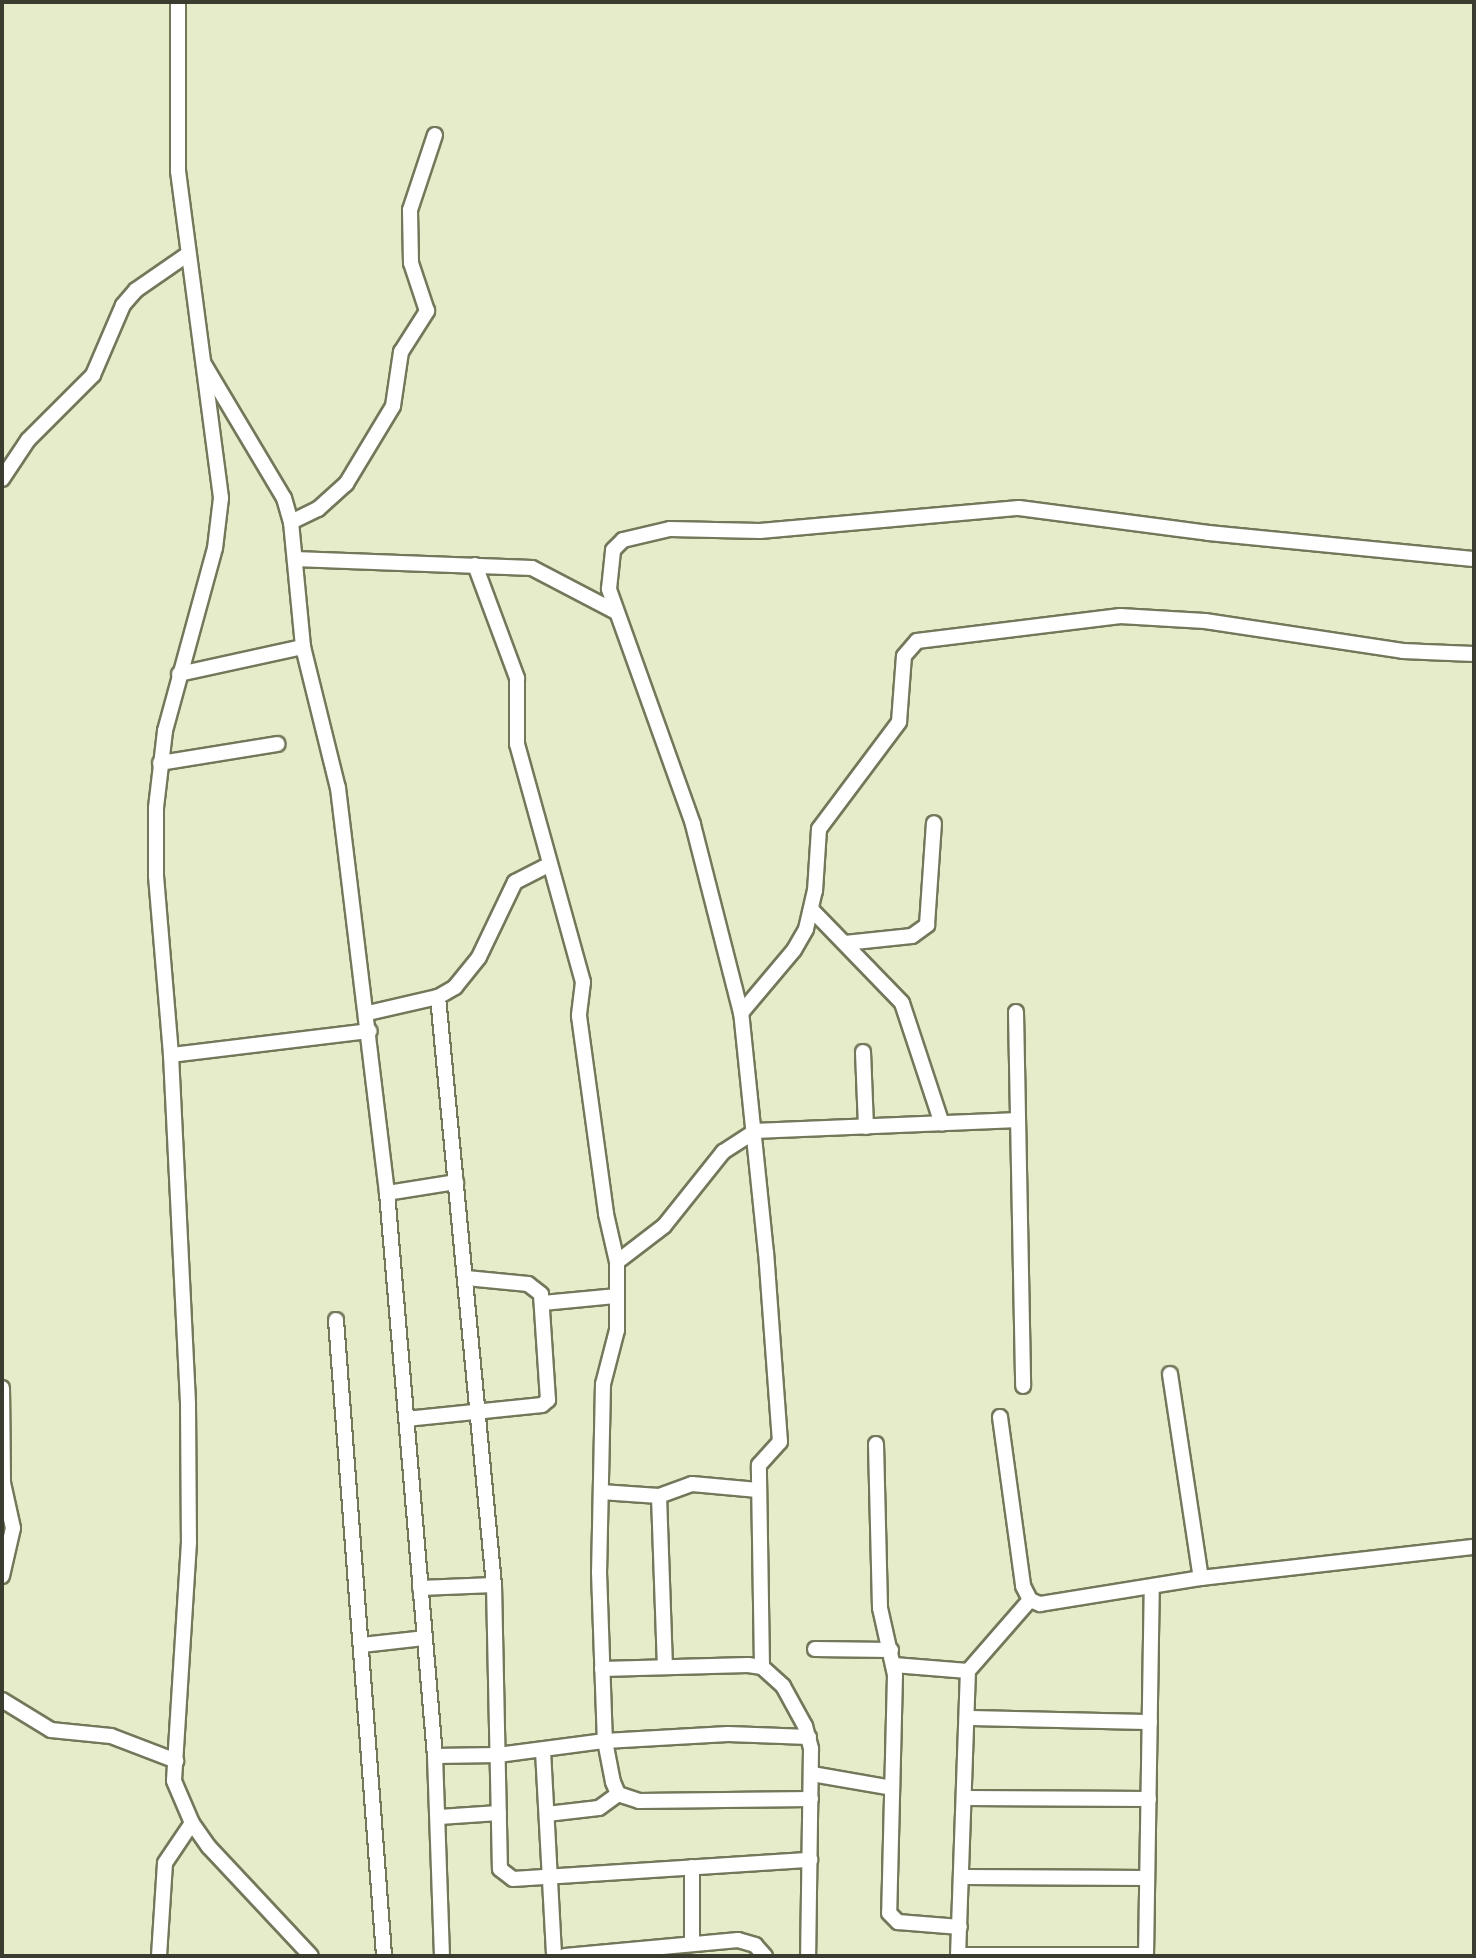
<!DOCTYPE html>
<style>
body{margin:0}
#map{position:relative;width:1476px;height:1958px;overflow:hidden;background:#e6ebca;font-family:"PT Sans",sans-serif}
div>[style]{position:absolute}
.roads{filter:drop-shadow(2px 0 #74775a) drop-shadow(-2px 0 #74775a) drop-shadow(0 2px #74775a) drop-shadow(0 -2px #74775a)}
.minor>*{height:14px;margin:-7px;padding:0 7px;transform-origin:7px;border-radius:7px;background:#fff}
span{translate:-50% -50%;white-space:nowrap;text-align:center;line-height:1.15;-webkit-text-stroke:7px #fff;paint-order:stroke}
.frame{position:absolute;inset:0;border:4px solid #3a3c2f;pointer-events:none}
</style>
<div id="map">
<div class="roads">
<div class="minor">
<div style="left:178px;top:2px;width:169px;rotate:90deg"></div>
<div style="left:178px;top:171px;width:330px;rotate:82.5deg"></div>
<div style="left:221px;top:498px;width:50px;rotate:96.8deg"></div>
<div style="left:215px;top:548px;width:190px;rotate:105.3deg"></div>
<div style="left:165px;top:731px;width:78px;rotate:96.7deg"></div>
<div style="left:156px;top:808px;width:68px;rotate:90deg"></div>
<div style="left:156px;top:876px;width:180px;rotate:85.2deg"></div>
<div style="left:171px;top:1055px;width:350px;rotate:87.2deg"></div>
<div style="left:188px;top:1405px;width:137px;rotate:89.6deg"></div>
<div style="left:189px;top:1542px;width:239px;rotate:93.6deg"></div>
<div style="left:174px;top:1781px;width:46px;rotate:66.8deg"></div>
<div style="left:192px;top:1823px;width:29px;rotate:55deg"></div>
<div style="left:209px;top:1847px;width:149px;rotate:46.9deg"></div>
<div style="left:204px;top:364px;width:156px;rotate:59.2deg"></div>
<div style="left:284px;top:498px;width:25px;rotate:74deg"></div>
<div style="left:291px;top:522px;width:126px;rotate:84.5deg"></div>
<div style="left:303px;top:647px;width:145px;rotate:76.1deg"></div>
<div style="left:338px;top:788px;width:408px;rotate:83.1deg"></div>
<div style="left:387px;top:1193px;width:565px;rotate:85.13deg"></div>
<div style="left:435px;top:1756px;width:200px;rotate:88deg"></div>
<div style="left:2px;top:479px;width:47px;rotate:-56.3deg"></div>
<div style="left:28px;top:440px;width:92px;rotate:-45deg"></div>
<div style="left:93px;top:375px;width:76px;rotate:-66.8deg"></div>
<div style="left:123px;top:305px;width:20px;rotate:-49deg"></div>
<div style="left:136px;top:290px;width:63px;rotate:-34.7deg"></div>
<div style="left:291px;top:522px;width:30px;rotate:-26deg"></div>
<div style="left:318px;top:509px;width:38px;rotate:-42deg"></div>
<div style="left:346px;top:484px;width:91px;rotate:-58.9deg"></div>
<div style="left:393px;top:406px;width:55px;rotate:-81.6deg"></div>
<div style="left:401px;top:352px;width:49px;rotate:-57.6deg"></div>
<div style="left:427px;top:311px;width:51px;rotate:-108.4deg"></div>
<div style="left:411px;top:263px;width:53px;rotate:-91.1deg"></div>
<div style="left:410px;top:210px;width:79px;rotate:-71.6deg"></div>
<div style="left:295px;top:559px;width:237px;rotate:2.2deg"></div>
<div style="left:532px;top:568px;width:95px;rotate:27.6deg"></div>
<div style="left:475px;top:565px;width:121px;rotate:69.6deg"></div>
<div style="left:517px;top:678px;width:66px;rotate:90deg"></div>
<div style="left:517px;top:744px;width:247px;rotate:74.5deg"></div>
<div style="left:583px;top:982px;width:34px;rotate:97deg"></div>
<div style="left:579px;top:1016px;width:200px;rotate:82.2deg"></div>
<div style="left:606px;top:1214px;width:49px;rotate:77.1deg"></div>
<div style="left:617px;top:1262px;width:68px;rotate:90deg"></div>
<div style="left:617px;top:1330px;width:56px;rotate:104.5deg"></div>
<div style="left:603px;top:1384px;width:188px;rotate:91.2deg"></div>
<div style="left:599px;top:1572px;width:169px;rotate:88deg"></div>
<div style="left:605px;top:1741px;width:42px;rotate:79deg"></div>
<div style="left:613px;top:1782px;width:13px;rotate:67deg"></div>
<div style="left:618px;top:1794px;width:22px;rotate:18deg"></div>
<div style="left:639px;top:1801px;width:172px;rotate:-0.7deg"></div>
<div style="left:179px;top:674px;width:127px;rotate:-12.3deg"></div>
<div style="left:160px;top:763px;width:119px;rotate:-9.2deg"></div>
<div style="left:812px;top:910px;width:129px;rotate:45.9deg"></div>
<div style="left:902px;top:1003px;width:127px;rotate:71.7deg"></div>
<div style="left:845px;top:943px;width:67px;rotate:-6deg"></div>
<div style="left:912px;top:936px;width:19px;rotate:-36deg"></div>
<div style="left:927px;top:925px;width:102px;rotate:-86.1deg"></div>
<div style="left:438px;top:997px;width:591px;rotate:84.56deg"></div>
<div style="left:494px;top:1585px;width:284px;rotate:88.8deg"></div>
<div style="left:500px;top:1869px;width:16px;rotate:38deg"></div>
<div style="left:513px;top:1879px;width:298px;rotate:-3.7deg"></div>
<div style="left:1016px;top:1012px;width:374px;rotate:88.9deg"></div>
<div style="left:368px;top:1013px;width:72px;rotate:-12.9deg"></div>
<div style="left:438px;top:997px;width:20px;rotate:-30deg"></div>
<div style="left:455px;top:987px;width:38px;rotate:-51deg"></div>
<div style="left:479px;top:957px;width:83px;rotate:-64.4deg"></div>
<div style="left:515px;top:882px;width:38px;rotate:-27deg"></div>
<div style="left:741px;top:1013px;width:82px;rotate:-49.9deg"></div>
<div style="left:794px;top:950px;width:24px;rotate:-60deg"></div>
<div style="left:806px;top:929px;width:39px;rotate:-77deg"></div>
<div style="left:815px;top:891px;width:62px;rotate:-86.3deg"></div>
<div style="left:819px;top:829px;width:134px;rotate:-53.2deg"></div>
<div style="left:899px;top:722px;width:66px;rotate:-85.7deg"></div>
<div style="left:904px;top:656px;width:20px;rotate:-49deg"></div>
<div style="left:917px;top:641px;width:205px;rotate:-7deg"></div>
<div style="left:1120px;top:616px;width:85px;rotate:3.4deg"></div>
<div style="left:1205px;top:621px;width:200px;rotate:8.6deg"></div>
<div style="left:1403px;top:651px;width:71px;rotate:2.4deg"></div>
<div style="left:863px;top:1052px;width:75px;rotate:87.7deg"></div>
<div style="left:171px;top:1055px;width:200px;rotate:-6.9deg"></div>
<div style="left:387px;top:1193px;width:70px;rotate:-9.1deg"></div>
<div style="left:617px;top:1262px;width:59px;rotate:-37.5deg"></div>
<div style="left:664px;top:1226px;width:95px;rotate:-51.4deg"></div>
<div style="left:723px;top:1152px;width:38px;rotate:-33deg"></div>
<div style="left:755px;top:1131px;width:263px;rotate:-2.4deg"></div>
<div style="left:542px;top:1303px;width:74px;rotate:-5.4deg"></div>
<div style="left:336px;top:1320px;width:638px;rotate:85.68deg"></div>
<div style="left:1170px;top:1374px;width:206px;rotate:81.4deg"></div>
<div style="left:1000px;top:1417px;width:171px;rotate:82.2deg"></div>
<div style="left:1023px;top:1586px;width:16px;rotate:63deg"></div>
<div style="left:1030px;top:1600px;width:11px;rotate:22deg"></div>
<div style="left:1040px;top:1604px;width:163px;rotate:-9.2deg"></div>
<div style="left:1201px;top:1578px;width:275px;rotate:-6.5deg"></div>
<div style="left:406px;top:1419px;width:137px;rotate:-5.9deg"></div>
<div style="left:542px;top:1405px;width:8px;rotate:-40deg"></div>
<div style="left:548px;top:1400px;width:106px;rotate:-93.8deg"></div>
<div style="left:541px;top:1294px;width:16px;rotate:-142deg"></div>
<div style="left:528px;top:1284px;width:62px;rotate:-174.5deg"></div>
<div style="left:876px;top:1444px;width:164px;rotate:88.6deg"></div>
<div style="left:880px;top:1608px;width:69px;rotate:77.4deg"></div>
<div style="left:895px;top:1675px;width:238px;rotate:91.4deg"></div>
<div style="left:889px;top:1913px;width:13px;rotate:45deg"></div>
<div style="left:898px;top:1922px;width:62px;rotate:4.6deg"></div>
<div style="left:601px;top:1492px;width:58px;rotate:3.9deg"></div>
<div style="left:659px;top:1496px;width:35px;rotate:-20deg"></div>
<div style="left:692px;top:1484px;width:66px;rotate:5.2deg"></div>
<div style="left:659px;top:1496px;width:171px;rotate:88deg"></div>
<div style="left:2px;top:1576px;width:49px;rotate:-77.1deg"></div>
<div style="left:13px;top:1528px;width:46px;rotate:-102.5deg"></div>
<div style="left:3px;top:1483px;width:95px;rotate:-90.6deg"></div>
<div style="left:420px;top:1588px;width:74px;rotate:-2.3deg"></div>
<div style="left:362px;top:1645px;width:62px;rotate:-6.4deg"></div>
<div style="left:815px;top:1649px;width:76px;rotate:0.8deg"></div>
<div style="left:894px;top:1665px;width:74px;rotate:4.6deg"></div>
<div style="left:968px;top:1671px;width:94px;rotate:-48.9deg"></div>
<div style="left:762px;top:1667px;width:202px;rotate:-90.9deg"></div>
<div style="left:759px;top:1465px;width:31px;rotate:-48deg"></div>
<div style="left:780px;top:1442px;width:190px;rotate:-94.2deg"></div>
<div style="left:766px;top:1253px;width:241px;rotate:-95.9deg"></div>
<div style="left:741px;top:1013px;width:195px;rotate:-104.3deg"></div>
<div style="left:693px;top:824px;width:250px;rotate:-109.7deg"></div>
<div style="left:609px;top:589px;width:39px;rotate:-84deg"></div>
<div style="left:613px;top:550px;width:14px;rotate:-45deg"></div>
<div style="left:623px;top:540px;width:48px;rotate:-13.2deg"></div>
<div style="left:670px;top:529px;width:90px;rotate:1.3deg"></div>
<div style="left:760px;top:531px;width:260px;rotate:-5.1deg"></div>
<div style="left:1019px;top:508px;width:191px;rotate:7.5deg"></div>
<div style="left:1208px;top:533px;width:267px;rotate:5.6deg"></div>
<div style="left:602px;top:1669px;width:146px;rotate:-1.6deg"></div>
<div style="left:748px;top:1665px;width:14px;rotate:8deg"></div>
<div style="left:762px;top:1667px;width:28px;rotate:42deg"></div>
<div style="left:783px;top:1686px;width:46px;rotate:61.2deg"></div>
<div style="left:805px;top:1726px;width:24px;rotate:75deg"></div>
<div style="left:811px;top:1749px;width:207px;rotate:90.8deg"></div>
<div style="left:2px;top:1700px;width:57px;rotate:31.5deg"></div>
<div style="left:51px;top:1730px;width:60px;rotate:5.7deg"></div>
<div style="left:111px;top:1736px;width:70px;rotate:21deg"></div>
<div style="left:967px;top:1718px;width:183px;rotate:1.3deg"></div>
<div style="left:543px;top:1751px;width:205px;rotate:86.9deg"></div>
<div style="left:435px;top:1756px;width:63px;rotate:-0.9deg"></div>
<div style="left:498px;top:1755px;width:108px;rotate:-7.5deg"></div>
<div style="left:605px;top:1741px;width:123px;rotate:-3.3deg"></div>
<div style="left:728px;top:1734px;width:81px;rotate:2.1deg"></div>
<div style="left:812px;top:1774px;width:81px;rotate:9.9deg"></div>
<div style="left:965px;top:1798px;width:184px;rotate:0.3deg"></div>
<div style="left:547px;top:1814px;width:52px;rotate:-6.6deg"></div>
<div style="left:599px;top:1808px;width:24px;rotate:-36deg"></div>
<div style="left:439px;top:1817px;width:60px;rotate:-3.8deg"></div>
<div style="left:692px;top:1867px;width:77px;rotate:90deg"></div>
<div style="left:963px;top:1877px;width:184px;rotate:0.3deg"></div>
<div style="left:958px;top:1955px;width:188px"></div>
<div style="left:159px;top:1956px;width:93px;rotate:-86.3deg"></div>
<div style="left:165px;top:1863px;width:48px;rotate:-56deg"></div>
<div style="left:565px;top:1956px;width:174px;rotate:-5.3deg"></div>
<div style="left:738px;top:1940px;width:18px;rotate:16deg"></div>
<div style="left:755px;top:1945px;width:15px;rotate:48deg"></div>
<div style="left:958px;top:1956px;width:285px;rotate:-88deg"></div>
<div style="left:1146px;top:1956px;width:368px;rotate:-89.1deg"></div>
</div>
</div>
<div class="frame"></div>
</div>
